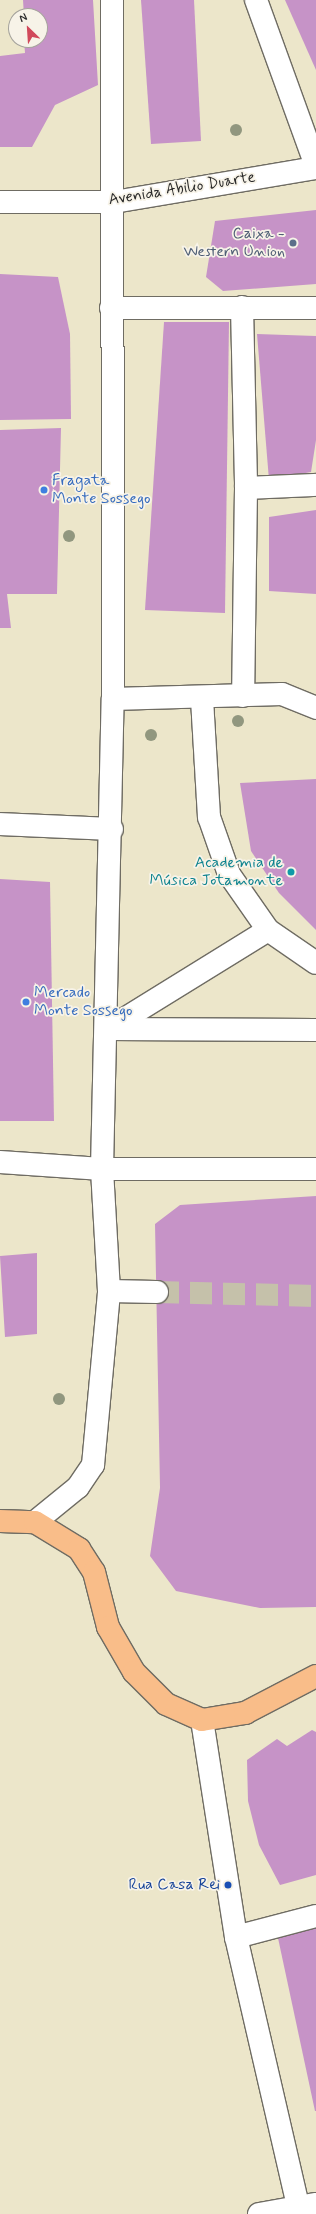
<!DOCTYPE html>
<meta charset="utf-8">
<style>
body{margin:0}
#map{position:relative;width:316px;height:2214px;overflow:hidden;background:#ece6ca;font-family:Mynerve,sans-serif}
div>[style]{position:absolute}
.building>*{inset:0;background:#c693c7}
.minor-tunnel>*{height:22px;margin-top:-11px;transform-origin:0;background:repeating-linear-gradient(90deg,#c5c1aa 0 22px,transparent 0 33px)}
.roads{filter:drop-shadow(1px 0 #6f6c63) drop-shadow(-1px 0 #6f6c63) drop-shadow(0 1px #6f6c63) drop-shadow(0 -1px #6f6c63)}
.minor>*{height:22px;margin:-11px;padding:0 11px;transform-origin:11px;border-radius:11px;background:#fff}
.major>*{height:22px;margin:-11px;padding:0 11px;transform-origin:11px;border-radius:11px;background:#f9bd89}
.trees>*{width:12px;height:12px;margin:-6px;border-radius:50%;background:#91977f}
.dots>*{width:11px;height:11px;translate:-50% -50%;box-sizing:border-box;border:2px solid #f7f3e8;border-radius:50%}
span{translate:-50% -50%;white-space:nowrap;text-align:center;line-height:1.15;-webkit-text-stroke:3.5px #f7f3e8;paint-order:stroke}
.street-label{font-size:16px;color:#2b2b2b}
.service-label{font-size:16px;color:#4e5e75}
.right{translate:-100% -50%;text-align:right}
.shop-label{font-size:16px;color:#366cbe}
.left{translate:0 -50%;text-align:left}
.culture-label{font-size:16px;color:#0d838f}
.transit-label{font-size:16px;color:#164399}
.north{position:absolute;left:8px;top:8px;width:40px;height:40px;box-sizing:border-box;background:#f7f3e8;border:1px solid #a5a39c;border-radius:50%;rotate:335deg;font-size:11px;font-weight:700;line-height:16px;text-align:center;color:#2b2b2b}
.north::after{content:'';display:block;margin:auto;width:14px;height:18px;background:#d1495b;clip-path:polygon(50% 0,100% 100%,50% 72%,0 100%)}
</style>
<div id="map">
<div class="building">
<div style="clip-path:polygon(23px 0,93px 0,98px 85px,55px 105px,32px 147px,0 147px,0 56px,25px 53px,24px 40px,40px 40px,40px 16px,24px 16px)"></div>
<div style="clip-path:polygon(141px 0,194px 0,201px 141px,151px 144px)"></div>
<div style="clip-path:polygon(285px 0,316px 0,316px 70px)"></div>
<div style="clip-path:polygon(316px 210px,316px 284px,223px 291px,206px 277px,215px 221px)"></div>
<div style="clip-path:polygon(0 274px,58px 277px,70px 334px,71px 419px,0 420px)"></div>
<div style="clip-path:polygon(164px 322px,229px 322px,225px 613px,145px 610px)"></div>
<div style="clip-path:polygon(257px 334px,316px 336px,316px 440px,311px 472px,269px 480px)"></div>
<div style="clip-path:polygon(61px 428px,57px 594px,7px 594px,11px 628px,0 628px,0 430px)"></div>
<div style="clip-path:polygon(316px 510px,316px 594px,269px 591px,269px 517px)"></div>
<div style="clip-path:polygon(316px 779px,316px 930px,279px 893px,251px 851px,240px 783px)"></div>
<div style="clip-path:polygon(0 879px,50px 882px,54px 1121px,0 1121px)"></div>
<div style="clip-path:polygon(316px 1196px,316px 1607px,260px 1608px,176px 1591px,150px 1556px,160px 1488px,155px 1224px,180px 1205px)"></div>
<div style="clip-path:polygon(37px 1253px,37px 1334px,5px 1337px,0 1256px)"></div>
<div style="clip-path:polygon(312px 1730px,316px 1732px,316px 1875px,280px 1885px,259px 1845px,248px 1801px,247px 1760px,277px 1739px,287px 1746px)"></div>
<div style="clip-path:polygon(316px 1927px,316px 2111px,315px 2111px,278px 1938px)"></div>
</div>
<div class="minor-tunnel">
<div style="left:157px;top:1292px;width:159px;rotate:1.4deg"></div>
</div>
<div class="roads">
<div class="minor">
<div style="left:256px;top:0;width:177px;rotate:70.1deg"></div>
<div style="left:0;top:202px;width:114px"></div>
<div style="left:114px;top:202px;width:205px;rotate:-9.6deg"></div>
<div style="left:242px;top:307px;width:181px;rotate:88.7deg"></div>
<div style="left:246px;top:488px;width:208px;rotate:90.8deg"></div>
<div style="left:111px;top:308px;width:205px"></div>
<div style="left:246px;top:488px;width:70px;rotate:-2.5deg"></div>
<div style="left:113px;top:699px;width:169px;rotate:-1.7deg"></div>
<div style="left:282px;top:694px;width:37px;rotate:22deg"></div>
<div style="left:0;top:824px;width:112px;rotate:2.6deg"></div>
<div style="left:268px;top:930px;width:58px;rotate:34.5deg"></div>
<div style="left:108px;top:1029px;width:188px;rotate:-31.7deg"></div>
<div style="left:268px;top:930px;width:68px;rotate:-124.9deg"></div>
<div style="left:229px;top:874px;width:60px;rotate:-109.3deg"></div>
<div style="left:209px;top:817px;width:118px;rotate:-93.4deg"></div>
<div style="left:108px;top:1029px;width:208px;rotate:0.3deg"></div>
<div style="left:0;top:1162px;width:102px;rotate:3.9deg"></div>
<div style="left:102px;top:1169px;width:214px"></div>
<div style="left:109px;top:1291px;width:48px;rotate:1.2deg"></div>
<div style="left:35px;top:1522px;width:55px;rotate:-39.1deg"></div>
<div style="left:78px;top:1487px;width:27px;rotate:-56deg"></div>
<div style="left:93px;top:1465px;width:175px;rotate:-84.7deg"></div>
<div style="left:109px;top:1291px;width:122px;rotate:-93.3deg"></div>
<div style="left:102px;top:1169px;width:470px;rotate:-88.7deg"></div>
<div style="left:113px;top:699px;width:699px;rotate:-90.08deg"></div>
<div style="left:202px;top:1720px;width:220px;rotate:81.1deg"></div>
<div style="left:236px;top:1937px;width:284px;rotate:77deg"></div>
<div style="left:236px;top:1937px;width:83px;rotate:-14.7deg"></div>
<div style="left:259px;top:2214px;width:58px;rotate:-10deg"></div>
</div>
<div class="major">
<div style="left:0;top:1521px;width:35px;rotate:2deg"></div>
<div style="left:35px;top:1522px;width:52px;rotate:31.5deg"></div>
<div style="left:79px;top:1549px;width:27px;rotate:57deg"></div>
<div style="left:94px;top:1572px;width:57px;rotate:75.7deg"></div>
<div style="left:108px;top:1627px;width:52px;rotate:60deg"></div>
<div style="left:134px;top:1672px;width:45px;rotate:45deg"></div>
<div style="left:166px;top:1704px;width:39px;rotate:24deg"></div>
<div style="left:202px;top:1720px;width:44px;rotate:-9.2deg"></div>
<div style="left:245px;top:1713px;width:80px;rotate:-27.5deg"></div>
</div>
</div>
<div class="trees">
<div style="left:236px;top:130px"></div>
<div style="left:69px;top:536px"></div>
<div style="left:238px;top:721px"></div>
<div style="left:151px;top:735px"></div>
<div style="left:59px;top:1399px"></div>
</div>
<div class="dots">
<div style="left:293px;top:243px;background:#5c6f8a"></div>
<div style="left:44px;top:490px;background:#3f7fe0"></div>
<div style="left:291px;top:872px;background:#0f9aa8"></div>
<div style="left:26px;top:1002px;background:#3f7fe0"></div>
<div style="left:228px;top:1885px;background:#1a4fb4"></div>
</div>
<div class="street-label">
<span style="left:182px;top:189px;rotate:-9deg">Avenida Abilio Duarte</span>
</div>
<div class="service-label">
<span class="right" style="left:285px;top:243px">Caixa -<br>Western Union</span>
</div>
<div class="shop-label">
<span class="left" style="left:52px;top:490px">Fragata<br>Monte Sossego</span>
<span class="left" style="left:34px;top:1002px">Mercado<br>Monte Sossego</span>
</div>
<div class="culture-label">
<span class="right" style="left:283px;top:872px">Academia de<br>Música Jotamonte</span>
</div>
<div class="transit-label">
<span class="right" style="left:220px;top:1885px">Rua Casa Rei</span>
</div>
<div class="north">N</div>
</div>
